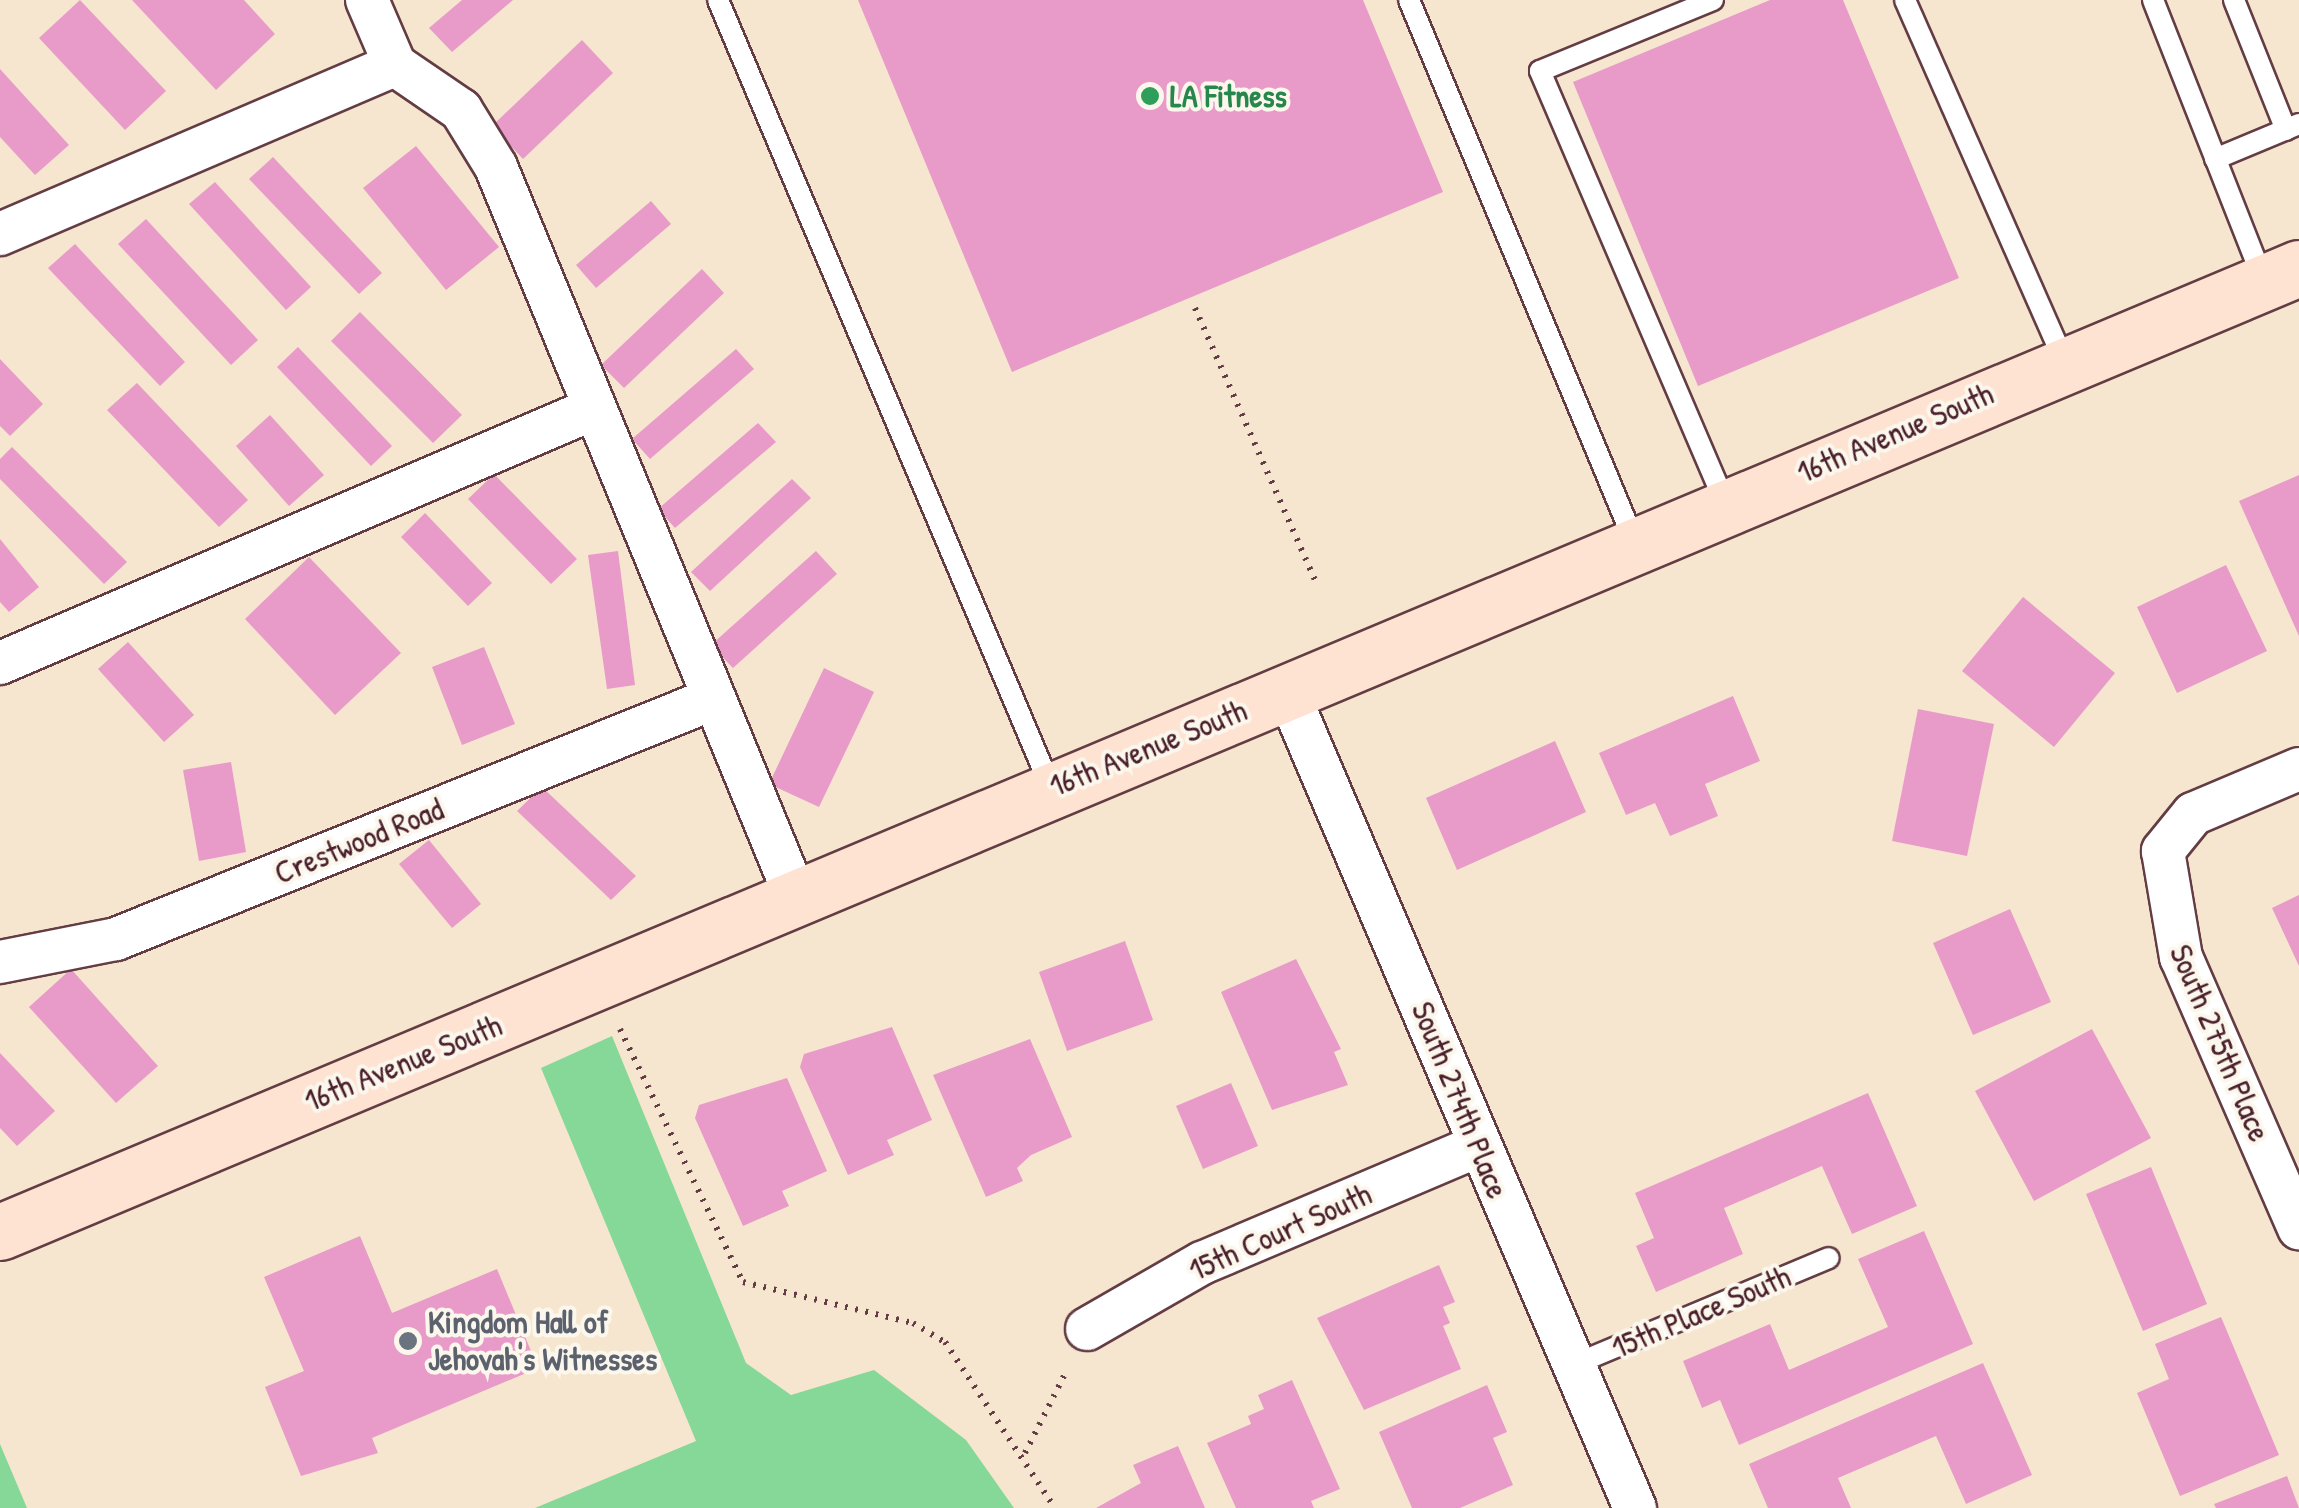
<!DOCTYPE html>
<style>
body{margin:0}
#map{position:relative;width:2299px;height:1508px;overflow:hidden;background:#f6e6cf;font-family:"Patrick Hand",sans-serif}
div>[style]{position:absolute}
.green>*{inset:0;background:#86d899}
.building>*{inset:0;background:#e89bc9}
.path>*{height:6px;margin-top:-3px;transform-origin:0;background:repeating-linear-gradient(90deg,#643d44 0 2.5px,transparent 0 10.5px)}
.roads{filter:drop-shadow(2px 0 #643d44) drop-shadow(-2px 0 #643d44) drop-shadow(0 2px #643d44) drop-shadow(0 -2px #643d44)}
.service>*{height:20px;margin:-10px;padding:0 10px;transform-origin:10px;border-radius:10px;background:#fff}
.minor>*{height:42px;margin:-21px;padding:0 21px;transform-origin:21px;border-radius:21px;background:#fff}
.secondary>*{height:55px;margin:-27.5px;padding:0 27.5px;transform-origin:27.5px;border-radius:27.5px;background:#fee3d2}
.dots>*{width:28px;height:28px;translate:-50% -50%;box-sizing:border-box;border:5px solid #fbf7ec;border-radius:50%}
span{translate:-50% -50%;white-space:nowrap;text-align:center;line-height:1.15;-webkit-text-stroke:8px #fbf7ec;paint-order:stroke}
.leisure-label{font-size:32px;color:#27864d;font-weight:700}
.left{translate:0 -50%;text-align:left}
.street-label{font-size:32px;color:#4a1f2b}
.worship-label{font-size:32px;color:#5b616d;font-weight:700}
</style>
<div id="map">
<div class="green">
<div style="clip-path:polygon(612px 1036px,746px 1363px,791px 1395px,874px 1370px,966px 1440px,1014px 1508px,535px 1508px,696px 1441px,541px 1068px)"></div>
<div style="clip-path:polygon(0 1444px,27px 1508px,0 1508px)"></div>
</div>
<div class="building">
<div style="clip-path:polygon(80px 0,166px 91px,125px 130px,39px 38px)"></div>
<div style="clip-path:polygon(132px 0,244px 0,275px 34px,216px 90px)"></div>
<div style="clip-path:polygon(462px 0,513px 0,452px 52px,429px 28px)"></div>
<div style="clip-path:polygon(858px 0,1363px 0,1443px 192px,1012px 372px)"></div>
<div style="clip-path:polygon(1770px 0,1843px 0,1959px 278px,1698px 386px,1573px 82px)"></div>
<div style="clip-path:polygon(582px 40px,613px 73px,523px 159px,492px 126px)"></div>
<div style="clip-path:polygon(0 69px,69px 145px,35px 175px,0 137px)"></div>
<div style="clip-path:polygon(416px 146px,499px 247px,446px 290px,363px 188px)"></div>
<div style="clip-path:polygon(273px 157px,382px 273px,359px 294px,249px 179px)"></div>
<div style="clip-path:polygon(215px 182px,311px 287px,286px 310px,189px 204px)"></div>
<div style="clip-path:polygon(651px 201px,671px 224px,596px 288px,576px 265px)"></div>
<div style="clip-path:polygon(146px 219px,258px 340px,231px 365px,118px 244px)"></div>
<div style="clip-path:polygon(75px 244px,185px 362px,160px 386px,48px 268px)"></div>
<div style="clip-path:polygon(702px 269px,724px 293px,624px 388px,601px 365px)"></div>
<div style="clip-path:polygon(360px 312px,462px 415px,433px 443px,331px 341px)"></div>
<div style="clip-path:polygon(298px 347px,392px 446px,371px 466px,277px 367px)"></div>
<div style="clip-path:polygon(736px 349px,754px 369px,650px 459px,632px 439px)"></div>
<div style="clip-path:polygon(0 359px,43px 404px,10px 436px,0 426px)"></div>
<div style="clip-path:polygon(137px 383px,248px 500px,219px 527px,107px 410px)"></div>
<div style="clip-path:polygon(270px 415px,324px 475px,289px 506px,236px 446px)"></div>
<div style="clip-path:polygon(758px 423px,776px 442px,675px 528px,658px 509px)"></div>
<div style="clip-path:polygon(12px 447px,127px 562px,104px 584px,0 479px,0 459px)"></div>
<div style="clip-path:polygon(494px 474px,577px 559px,551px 584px,468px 499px)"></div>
<div style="clip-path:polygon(2299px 475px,2299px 636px,2239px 501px)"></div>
<div style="clip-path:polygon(792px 479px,811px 498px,710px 591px,691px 572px)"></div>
<div style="clip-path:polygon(425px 513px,492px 583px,468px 606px,401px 537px)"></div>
<div style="clip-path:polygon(0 539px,39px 587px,9px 612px,0 602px)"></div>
<div style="clip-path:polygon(618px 551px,635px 685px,607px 689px,588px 555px)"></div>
<div style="clip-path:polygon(816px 551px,837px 574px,733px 668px,711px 645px)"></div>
<div style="clip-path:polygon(309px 557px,401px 653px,335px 715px,245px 619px)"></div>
<div style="clip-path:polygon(2226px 565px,2267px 651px,2177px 693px,2137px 607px)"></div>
<div style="clip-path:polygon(2023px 597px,2115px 673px,2054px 747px,1962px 671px)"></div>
<div style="clip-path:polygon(128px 642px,194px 715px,164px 742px,98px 669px)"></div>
<div style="clip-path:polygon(484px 647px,515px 724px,462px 745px,432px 667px)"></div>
<div style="clip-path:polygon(824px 668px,874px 692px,819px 807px,769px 784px)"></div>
<div style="clip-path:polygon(1733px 696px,1760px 761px,1705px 784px,1718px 816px,1670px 836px,1655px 803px,1626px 815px,1599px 753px)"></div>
<div style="clip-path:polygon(1918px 709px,1994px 724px,1967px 856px,1892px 841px)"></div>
<div style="clip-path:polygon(1555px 741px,1586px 812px,1457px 870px,1426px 798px)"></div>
<div style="clip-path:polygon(231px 762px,246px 852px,199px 861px,183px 770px)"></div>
<div style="clip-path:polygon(542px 787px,636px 876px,611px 900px,517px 811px)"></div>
<div style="clip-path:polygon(429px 840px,481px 904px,452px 928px,399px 864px)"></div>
<div style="clip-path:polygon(2299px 895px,2299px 966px,2272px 908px)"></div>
<div style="clip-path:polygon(2010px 909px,2051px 1002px,1973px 1035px,1933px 943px)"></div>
<div style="clip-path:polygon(1125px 941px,1153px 1020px,1067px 1051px,1039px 972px)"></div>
<div style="clip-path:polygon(1296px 959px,1341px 1049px,1334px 1052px,1348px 1085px,1272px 1110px,1221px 992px)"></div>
<div style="clip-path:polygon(71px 969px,158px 1066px,116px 1103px,29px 1007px)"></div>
<div style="clip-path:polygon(892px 1027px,932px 1120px,887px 1140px,894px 1155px,848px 1175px,800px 1067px,804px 1054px)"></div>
<div style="clip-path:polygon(2092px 1029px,2151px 1138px,2034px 1201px,1975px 1091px)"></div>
<div style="clip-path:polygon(1030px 1039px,1072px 1137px,1031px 1155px,1017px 1168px,1023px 1181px,986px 1197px,933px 1075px)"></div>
<div style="clip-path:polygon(0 1053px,55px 1111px,17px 1146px,0 1128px)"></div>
<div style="clip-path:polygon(787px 1078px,827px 1171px,782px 1191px,789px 1206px,743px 1226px,695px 1118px,699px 1105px)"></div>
<div style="clip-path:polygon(1231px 1083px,1258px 1146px,1203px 1169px,1176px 1106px)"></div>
<div style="clip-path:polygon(1868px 1093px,1917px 1206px,1852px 1234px,1822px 1166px,1724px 1208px,1743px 1254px,1656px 1292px,1636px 1246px,1654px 1238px,1635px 1193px)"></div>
<div style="clip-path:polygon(2151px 1167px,2207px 1304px,2143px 1331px,2086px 1194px)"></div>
<div style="clip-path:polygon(1924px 1231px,1973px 1344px,1739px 1445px,1720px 1400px,1702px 1408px,1683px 1361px,1770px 1324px,1789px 1370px,1888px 1327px,1858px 1259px)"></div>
<div style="clip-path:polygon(360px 1236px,392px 1313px,497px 1269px,538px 1368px,372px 1438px,378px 1453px,301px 1476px,265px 1387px,304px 1371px,264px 1277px)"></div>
<div style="clip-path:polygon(1439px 1265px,1455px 1302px,1443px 1307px,1450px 1323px,1443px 1326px,1461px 1369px,1364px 1410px,1317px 1318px)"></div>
<div style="clip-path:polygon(2221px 1317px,2279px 1455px,2180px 1496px,2137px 1393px,2169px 1379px,2155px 1344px)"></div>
<div style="clip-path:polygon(1983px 1363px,2032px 1475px,1966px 1504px,1936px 1436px,1838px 1478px,1851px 1508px,1768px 1508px,1749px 1464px)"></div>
<div style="clip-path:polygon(1292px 1380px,1340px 1489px,1311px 1501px,1314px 1508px,1236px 1508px,1207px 1443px,1251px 1424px,1248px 1416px,1264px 1409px,1258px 1395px)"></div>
<div style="clip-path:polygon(1487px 1385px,1507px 1432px,1493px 1438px,1513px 1485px,1460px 1508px,1412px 1508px,1379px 1432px)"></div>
<div style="clip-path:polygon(1178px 1446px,1205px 1508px,1096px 1508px,1141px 1483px,1133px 1465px)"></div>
<div style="clip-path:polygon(2287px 1476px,2299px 1508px,2216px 1508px,2214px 1504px)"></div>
</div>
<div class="path">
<div style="left:1195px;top:308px;width:297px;rotate:66.2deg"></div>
<div style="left:620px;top:1029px;width:281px;rotate:64.1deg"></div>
<div style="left:743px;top:1282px;width:175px;rotate:13.6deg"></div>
<div style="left:913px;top:1323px;width:37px;rotate:31deg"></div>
<div style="left:945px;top:1342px;width:199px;rotate:56.5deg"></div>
<div style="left:1025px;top:1453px;width:93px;rotate:-63.2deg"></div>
</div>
<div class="roads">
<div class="service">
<div style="left:718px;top:0;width:855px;rotate:67.09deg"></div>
<div style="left:1409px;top:0;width:588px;rotate:67.4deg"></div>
<div style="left:1713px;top:0;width:187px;rotate:157.7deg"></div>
<div style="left:1540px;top:71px;width:471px;rotate:66.8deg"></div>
<div style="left:1905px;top:0;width:396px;rotate:66.2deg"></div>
<div style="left:2153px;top:0;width:303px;rotate:68.5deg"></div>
<div style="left:2234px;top:0;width:140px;rotate:68.2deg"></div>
<div style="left:2215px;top:159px;width:91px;rotate:-22.6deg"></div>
<div style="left:1573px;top:1365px;width:277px;rotate:-22.7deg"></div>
</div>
<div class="minor">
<div style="left:367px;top:0;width:71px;rotate:66.7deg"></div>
<div style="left:395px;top:65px;width:80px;rotate:34.3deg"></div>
<div style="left:461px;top:110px;width:67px;rotate:58.4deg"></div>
<div style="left:496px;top:167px;width:787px;rotate:67.67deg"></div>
<div style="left:0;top:234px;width:430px;rotate:-23.2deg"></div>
<div style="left:0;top:663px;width:647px;rotate:-23.2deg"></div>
<div style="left:1287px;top:691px;width:888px;rotate:66.93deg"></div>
<div style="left:2299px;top:769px;width:115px;rotate:157deg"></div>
<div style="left:2193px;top:814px;width:48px;rotate:129deg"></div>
<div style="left:2163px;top:851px;width:108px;rotate:80.4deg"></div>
<div style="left:2181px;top:957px;width:296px;rotate:66.5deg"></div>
<div style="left:0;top:962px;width:118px;rotate:-11.2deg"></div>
<div style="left:116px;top:939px;width:643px;rotate:-21.93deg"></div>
<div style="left:1087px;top:1329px;width:133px;rotate:-29.9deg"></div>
<div style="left:1202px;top:1263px;width:300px;rotate:-23deg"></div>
</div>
<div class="secondary">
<div style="left:0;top:1232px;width:2493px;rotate:-22.75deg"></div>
</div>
</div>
<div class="dots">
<div style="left:1150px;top:96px;background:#2e9e5b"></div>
<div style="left:408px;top:1341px;background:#6b7280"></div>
</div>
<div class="leisure-label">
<span class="left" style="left:1170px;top:96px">LA Fitness</span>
</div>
<div class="street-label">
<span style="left:1895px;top:433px;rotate:-23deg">16th Avenue South</span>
<span style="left:1148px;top:748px;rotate:-22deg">16th Avenue South</span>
<span style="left:359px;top:841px;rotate:-22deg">Crestwood Road</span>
<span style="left:2220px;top:1043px;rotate:67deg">South 275th Place</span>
<span style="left:403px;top:1063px;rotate:-22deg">16th Avenue South</span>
<span style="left:1460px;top:1100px;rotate:68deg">South 274th Place</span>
<span style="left:1280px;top:1232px;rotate:-24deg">15th Court South</span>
<span style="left:1701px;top:1312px;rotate:-23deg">15th Place South</span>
</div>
<div class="worship-label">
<span class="left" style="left:428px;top:1341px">Kingdom Hall of<br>Jehovah's Witnesses</span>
</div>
</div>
